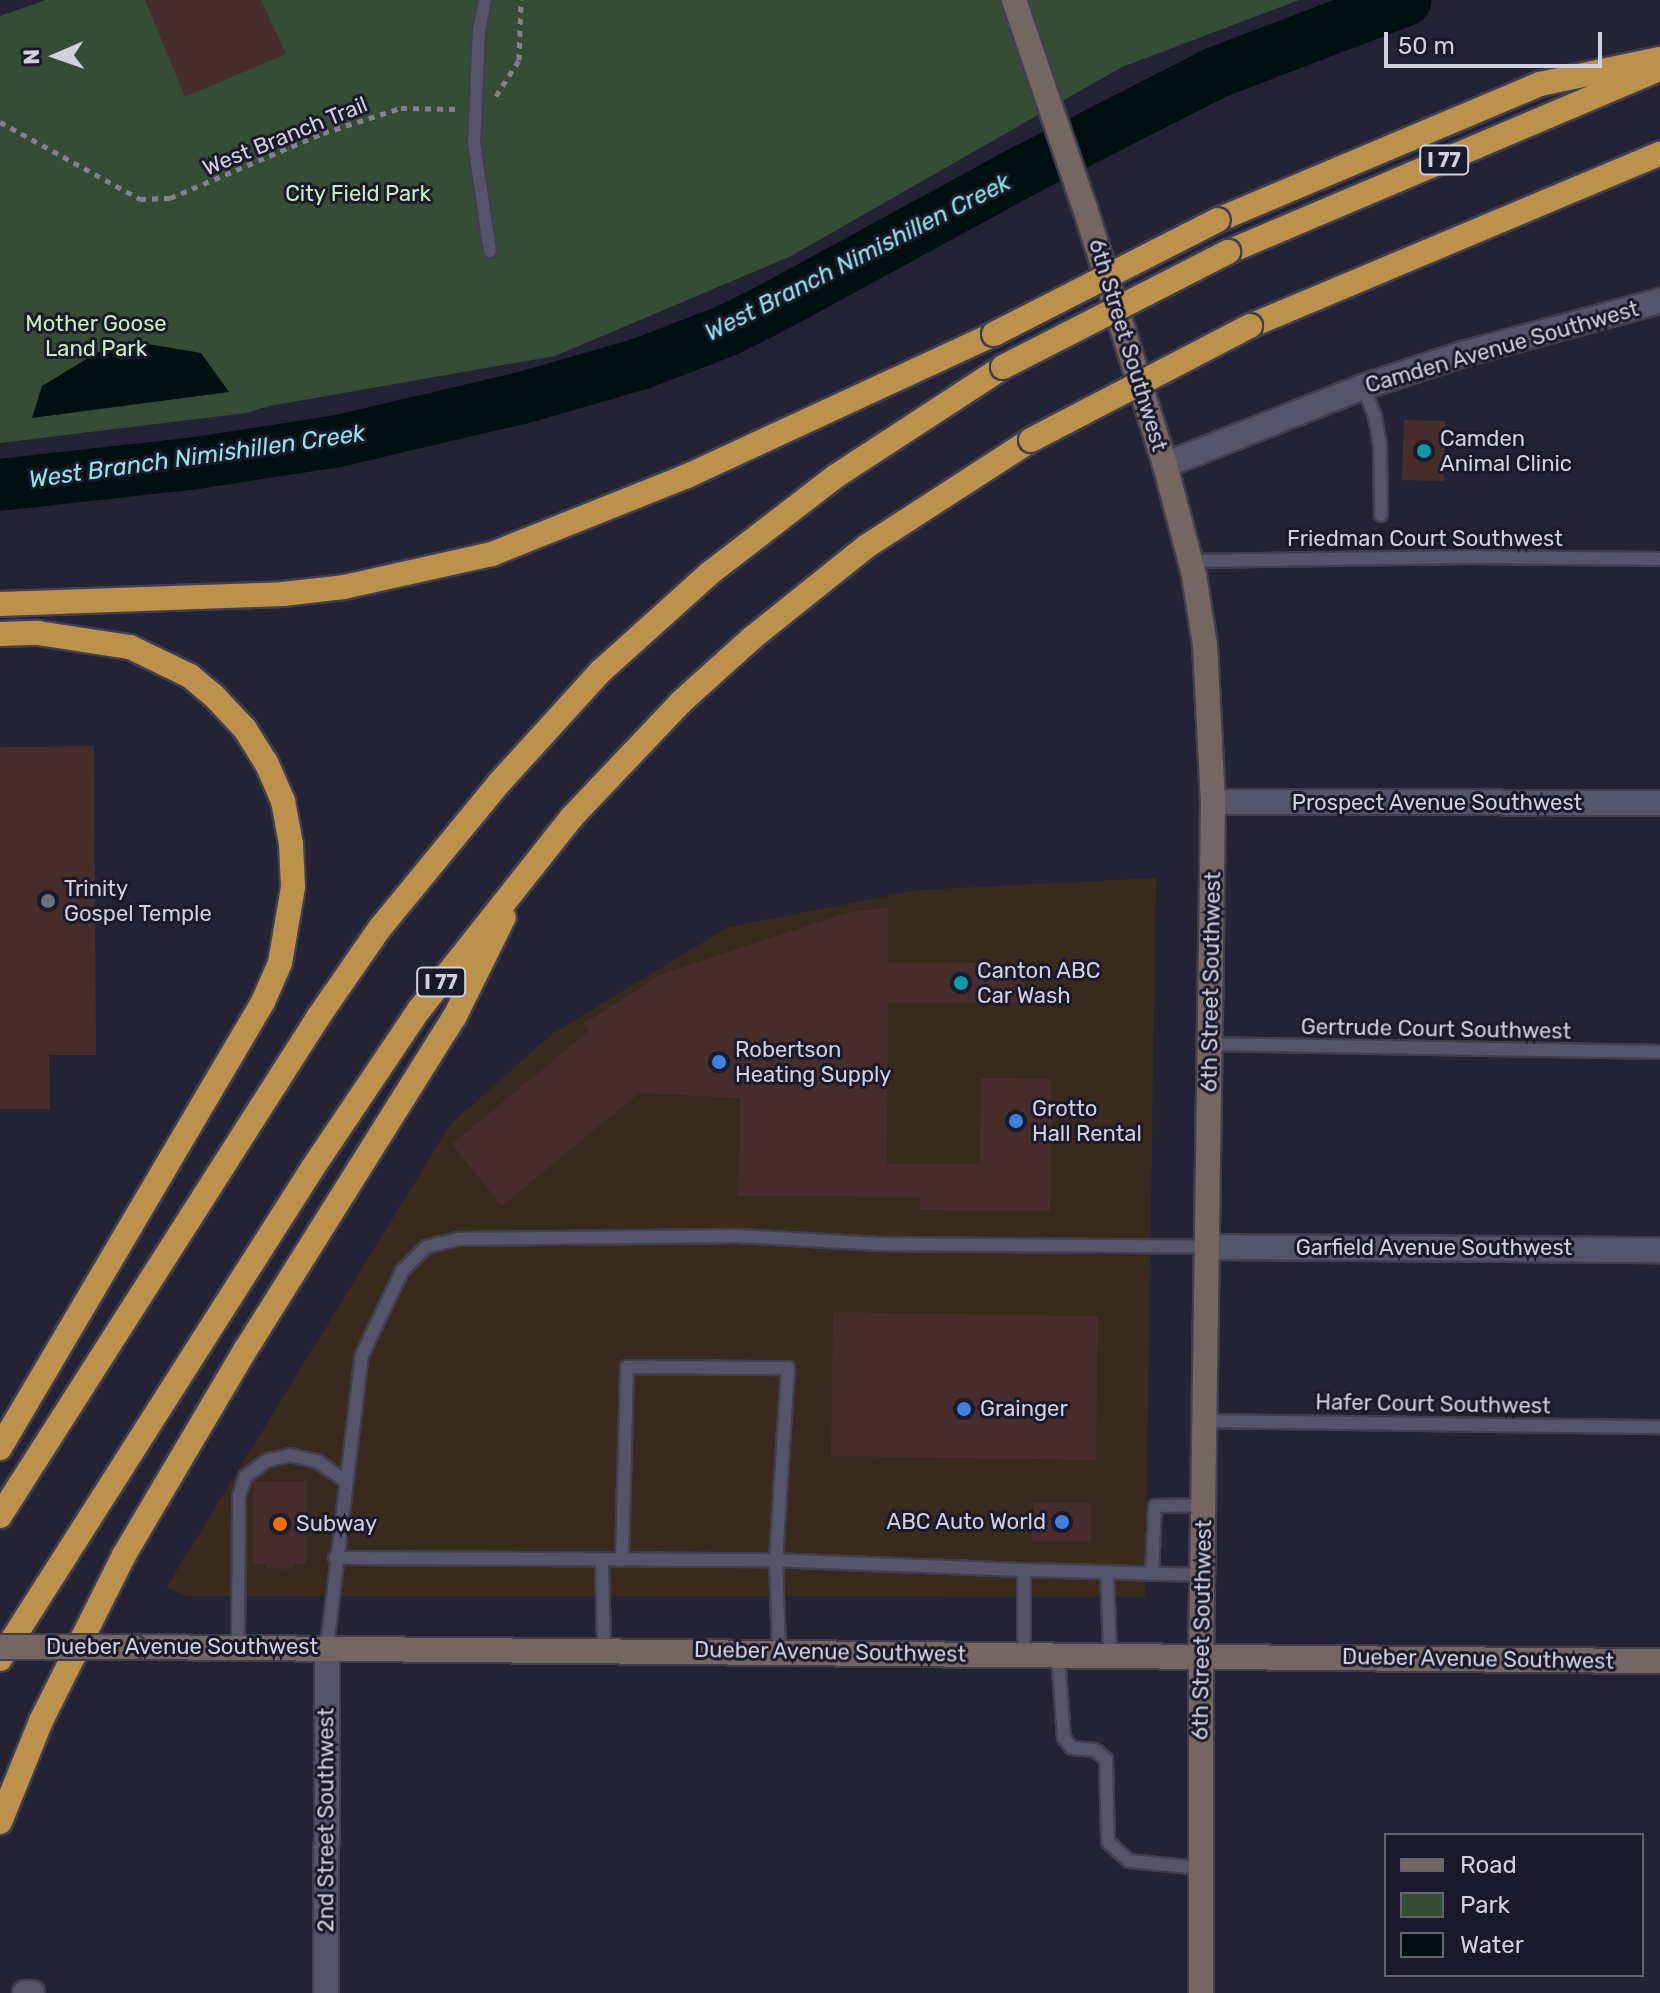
<!DOCTYPE html>
<style>
body{margin:0}
#map{position:relative;width:1660px;height:1993px;overflow:hidden;background:#242336;font-family:Rubik,sans-serif}
div>[style]{position:absolute}
.commercial>*{inset:0;background:#382a1d}
.green>*{inset:0;background:#364d35}
.water>*{inset:0;background:#001011}
.river>*{height:52px;margin:-26px;padding:0 26px;transform-origin:26px;border-radius:26px;background:#001011}
.building>*{inset:0;background:#472e2d}
.path>*{height:5px;margin-top:-2.5px;transform-origin:0;background:repeating-linear-gradient(90deg,#828191 0 6px,transparent 0 12px)}
.roads{filter:drop-shadow(2px 0 #413f4f) drop-shadow(-2px 0 #413f4f) drop-shadow(0 2px #413f4f) drop-shadow(0 -2px #413f4f)}
.lane>*{height:12px;margin:-6px;padding:0 6px;transform-origin:6px;border-radius:6px;background:#55546a}
.street>*{height:24px;margin:-12px;padding:0 12px;transform-origin:12px;border-radius:12px;background:#55546a}
.secondary>*{height:24px;margin:-12px;padding:0 12px;transform-origin:12px;border-radius:12px;background:#746661}
.highway>*{height:24px;margin:-12px;padding:0 12px;transform-origin:12px;border-radius:12px;background:#bc914b}
.bridges{filter:drop-shadow(2px 0 #413f4f) drop-shadow(-2px 0 #413f4f) drop-shadow(0 2px #413f4f) drop-shadow(0 -2px #413f4f)}
.secondary-bridge>*{height:24px;margin:-12px;padding:0 12px;transform-origin:12px;border-radius:12px;background:#746661}
.highway-bridge>*{height:24px;margin:-12px;padding:0 12px;transform-origin:12px;border-radius:12px;background:#bc914b}
.dots>*{width:22px;height:22px;translate:-50% -50%;box-sizing:border-box;border:4px solid #1b192c;border-radius:50%}
span{translate:-50% -50%;white-space:nowrap;text-align:center;line-height:1.15;-webkit-text-stroke:6px #1b192c;paint-order:stroke}
.shield-label span{padding:2px 6px;background:#1b192c;border:2px solid;border-radius:6px;-webkit-text-stroke-width:0}
.shield-label{font-size:20px;color:#d1d1de;font-weight:700}
.street-label{font-size:22px;color:#d1d1de}
.park-label{font-size:22px;color:#c2f1bf}
.poi-label{font-size:22px;color:#d1d1de}
.left{translate:0 -50%;text-align:left}
.right{translate:-100% -50%;text-align:right}
.water-label{font-size:24px;color:#8fe5e6;font-style:italic}
.legend{position:absolute;left:1384px;top:1833px;width:260px;height:144px;box-sizing:border-box;background:#1b192c;border:2px solid #646373;margin:0;padding:10px 14px;list-style:none;font-size:24px;color:#d1d1de}
.legend li{display:flex;align-items:center;gap:16px;height:40px}
.legend b{width:40px;border:2px solid #646373}
.north{position:absolute;left:16px;top:16px;width:80px;height:80px;-webkit-text-stroke:6px #1b192c;paint-order:stroke;rotate:268deg;font-size:22px;font-weight:700;line-height:32px;text-align:center;color:#d1d1de}
.north::after{content:'';display:block;margin:auto;width:28px;height:36px;background:#d1d1de;clip-path:polygon(50% 0,100% 100%,50% 72%,0 100%)}
.scale{position:absolute;left:1384px;top:32px;width:218px;height:36px;box-sizing:border-box;border:4px solid #d1d1de;border-top:0;padding-left:10px;font-size:24px;line-height:28px;white-space:nowrap;color:#d1d1de;-webkit-text-stroke:6px #1b192c;paint-order:stroke}
</style>
<div id="map">
<div class="commercial">
<div style="clip-path:polygon(1156px 878px,1145px 1597px,188px 1596px,166px 1588px,450px 1125px,552px 1034px,728px 927px,918px 890px)"></div>
</div>
<div class="green">
<div style="clip-path:polygon(46px 0,1299px 0,1122px 67px,791px 256px,555px 356px,269px 406px,246px 413px,0 443px,0 16px)"></div>
</div>
<div class="water">
<div style="clip-path:polygon(148px 344px,201px 353px,229px 392px,32px 418px,42px 386px,98px 352px)"></div>
</div>
<div class="river">
<div style="left:0;top:485px;width:197px;rotate:-6.4deg"></div>
<div style="left:196px;top:463px;width:144px;rotate:-8.8deg"></div>
<div style="left:338px;top:441px;width:189px;rotate:-13.2deg"></div>
<div style="left:522px;top:398px;width:123px;rotate:-16.1deg"></div>
<div style="left:640px;top:364px;width:94px;rotate:-21.1deg"></div>
<div style="left:728px;top:330px;width:49px;rotate:-26.6deg"></div>
<div style="left:772px;top:308px;width:286px;rotate:-28.6deg"></div>
<div style="left:1023px;top:171px;width:216px;rotate:-27deg"></div>
<div style="left:1215px;top:73px;width:204px;rotate:-20.9deg"></div>
</div>
<div class="building">
<div style="clip-path:polygon(145px 0,261px 0,286px 54px,185px 97px)"></div>
<div style="clip-path:polygon(1404px 420px,1445px 421px,1444px 481px,1402px 480px)"></div>
<div style="clip-path:polygon(94px 746px,96px 1055px,49px 1055px,50px 1109px,0 1109px,0 747px)"></div>
<div style="clip-path:polygon(888px 908px,888px 963px,1025px 963px,1025px 1003px,888px 1003px,887px 1164px,980px 1164px,981px 1078px,1051px 1079px,1050px 1211px,920px 1210px,920px 1197px,739px 1196px,740px 1098px,639px 1093px,502px 1206px,452px 1144px,589px 1031px,583px 1024px,662px 974px,850px 912px)"></div>
<div style="clip-path:polygon(833px 1312px,1098px 1316px,1096px 1460px,831px 1456px)"></div>
<div style="clip-path:polygon(254px 1481px,306px 1481px,306px 1564px,293px 1564px,293px 1569px,266px 1568px,266px 1564px,253px 1564px)"></div>
<div style="clip-path:polygon(1033px 1503px,1091px 1503px,1091px 1541px,1032px 1541px)"></div>
</div>
<div class="path">
<div style="left:496px;top:96px;width:43px;rotate:-57.4deg"></div>
<div style="left:519px;top:60px;width:60px;rotate:-88.1deg"></div>
<div style="left:0;top:122px;width:160px;rotate:28.8deg"></div>
<div style="left:140px;top:199px;width:30px;rotate:-2deg"></div>
<div style="left:170px;top:198px;width:166px;rotate:-23deg"></div>
<div style="left:323px;top:133px;width:82px;rotate:-17.8deg"></div>
<div style="left:401px;top:108px;width:56px;rotate:1deg"></div>
</div>
<div class="roads">
<div class="lane">
<div style="left:485px;top:0;width:31px;rotate:101deg"></div>
<div style="left:479px;top:30px;width:113px;rotate:92.5deg"></div>
<div style="left:474px;top:143px;width:109px;rotate:81.6deg"></div>
<div style="left:1363px;top:387px;width:32px;rotate:68deg"></div>
<div style="left:1375px;top:417px;width:27px;rotate:80deg"></div>
<div style="left:1380px;top:444px;width:71px;rotate:89.2deg"></div>
<div style="left:1190px;top:561px;width:279px;rotate:-0.8deg"></div>
<div style="left:1469px;top:557px;width:191px;rotate:0.6deg"></div>
<div style="left:1210px;top:1044px;width:450px;rotate:1deg"></div>
<div style="left:1206px;top:1421px;width:454px;rotate:0.8deg"></div>
<div style="left:335px;top:1558px;width:437px;rotate:0.3deg"></div>
<div style="left:772px;top:1560px;width:252px;rotate:2.3deg"></div>
<div style="left:1024px;top:1570px;width:84px;rotate:90deg"></div>
<div style="left:602px;top:1560px;width:89px;rotate:88.7deg"></div>
<div style="left:622px;top:1560px;width:193px;rotate:-88.5deg"></div>
<div style="left:627px;top:1367px;width:161px;rotate:0.4deg"></div>
<div style="left:788px;top:1368px;width:193px;rotate:93.6deg"></div>
<div style="left:776px;top:1561px;width:90px;rotate:88.1deg"></div>
<div style="left:1024px;top:1570px;width:179px;rotate:1.6deg"></div>
<div style="left:1107px;top:1572px;width:83px;rotate:87.9deg"></div>
<div style="left:1152px;top:1574px;width:68px;rotate:-87.5deg"></div>
<div style="left:1155px;top:1506px;width:49px;rotate:-1.2deg"></div>
<div style="left:238px;top:1647px;width:151px;rotate:-89.6deg"></div>
<div style="left:239px;top:1496px;width:20px;rotate:-72deg"></div>
<div style="left:245px;top:1477px;width:26px;rotate:-37deg"></div>
<div style="left:266px;top:1461px;width:25px;rotate:-14deg"></div>
<div style="left:290px;top:1455px;width:28px;rotate:13deg"></div>
<div style="left:317px;top:1461px;width:35px;rotate:35deg"></div>
<div style="left:327px;top:1647px;width:294px;rotate:-83.2deg"></div>
<div style="left:362px;top:1355px;width:93px;rotate:-64.5deg"></div>
<div style="left:402px;top:1271px;width:34px;rotate:-45deg"></div>
<div style="left:426px;top:1247px;width:34px;rotate:-14deg"></div>
<div style="left:459px;top:1239px;width:278px;rotate:-0.6deg"></div>
<div style="left:737px;top:1236px;width:144px;rotate:3.2deg"></div>
<div style="left:881px;top:1244px;width:327px;rotate:0.5deg"></div>
<div style="left:1058px;top:1655px;width:83px;rotate:85.9deg"></div>
<div style="left:1064px;top:1738px;width:13px;rotate:51deg"></div>
<div style="left:1072px;top:1748px;width:23px;rotate:5deg"></div>
<div style="left:1095px;top:1750px;width:14px;rotate:39deg"></div>
<div style="left:1106px;top:1759px;width:83px;rotate:88.6deg"></div>
<div style="left:1108px;top:1842px;width:28px;rotate:42deg"></div>
<div style="left:1129px;top:1861px;width:72px;rotate:5.6deg"></div>
</div>
<div class="street">
<div style="left:1165px;top:465px;width:213px;rotate:-21.5deg"></div>
<div style="left:1363px;top:387px;width:105px;rotate:-18.3deg"></div>
<div style="left:1463px;top:354px;width:204px;rotate:-15.1deg"></div>
<div style="left:1213px;top:802px;width:447px;rotate:0.1deg"></div>
<div style="left:1208px;top:1247px;width:452px;rotate:0.4deg"></div>
<div style="left:25px;top:1993px;width:7px"></div>
<div style="left:326px;top:1993px;width:346px;rotate:-89.8deg"></div>
</div>
<div class="secondary">
<div style="left:1014px;top:0;width:220px;rotate:71.2deg"></div>
<div style="left:1085px;top:208px;width:269px;rotate:72.7deg"></div>
<div style="left:1165px;top:465px;width:114px;rotate:75.2deg"></div>
<div style="left:1194px;top:575px;width:71px;rotate:81.1deg"></div>
<div style="left:1205px;top:645px;width:157px;rotate:87.1deg"></div>
<div style="left:1213px;top:802px;width:855px;rotate:90.8deg"></div>
<div style="left:1201px;top:1657px;width:336px;rotate:90deg"></div>
<div style="left:133px;top:1647px;width:1527px;rotate:0.53deg"></div>
</div>
<div class="highway">
<div style="left:1218px;top:220px;width:350px;rotate:-22.9deg"></div>
<div style="left:1540px;top:84px;width:123px;rotate:-11.8deg"></div>
<div style="left:1228px;top:252px;width:463px;rotate:-23deg"></div>
<div style="left:1250px;top:326px;width:445px;rotate:-22.8deg"></div>
<div style="left:0;top:604px;width:283px;rotate:-2deg"></div>
<div style="left:283px;top:594px;width:61px;rotate:-6.5deg"></div>
<div style="left:344px;top:587px;width:152px;rotate:-12.6deg"></div>
<div style="left:492px;top:554px;width:210px;rotate:-21.8deg"></div>
<div style="left:687px;top:476px;width:338px;rotate:-24.8deg"></div>
<div style="left:0;top:634px;width:38px;rotate:-2deg"></div>
<div style="left:38px;top:633px;width:93px;rotate:8.7deg"></div>
<div style="left:130px;top:647px;width:67px;rotate:25.8deg"></div>
<div style="left:190px;top:676px;width:30px;rotate:40deg"></div>
<div style="left:213px;top:695px;width:47px;rotate:46.7deg"></div>
<div style="left:245px;top:729px;width:39px;rotate:58deg"></div>
<div style="left:266px;top:762px;width:43px;rotate:66.4deg"></div>
<div style="left:283px;top:801px;width:44px;rotate:79.5deg"></div>
<div style="left:291px;top:844px;width:43px;rotate:87.3deg"></div>
<div style="left:293px;top:887px;width:77px;rotate:99.7deg"></div>
<div style="left:280px;top:963px;width:43px;rotate:113.6deg"></div>
<div style="left:263px;top:1002px;width:518px;rotate:120.53deg"></div>
<div style="left:0;top:1516px;width:593px;rotate:-57.46deg"></div>
<div style="left:319px;top:1016px;width:107px;rotate:-55.3deg"></div>
<div style="left:380px;top:928px;width:189px;rotate:-50.6deg"></div>
<div style="left:500px;top:782px;width:149px;rotate:-47.7deg"></div>
<div style="left:600px;top:672px;width:148px;rotate:-42deg"></div>
<div style="left:710px;top:573px;width:159px;rotate:-37.6deg"></div>
<div style="left:836px;top:476px;width:199px;rotate:-33.1deg"></div>
<div style="left:0;top:1659px;width:581px;rotate:-57.51deg"></div>
<div style="left:312px;top:1169px;width:192px;rotate:-56.1deg"></div>
<div style="left:419px;top:1010px;width:245px;rotate:-51.6deg"></div>
<div style="left:571px;top:818px;width:160px;rotate:-46.5deg"></div>
<div style="left:681px;top:702px;width:96px;rotate:-42deg"></div>
<div style="left:752px;top:638px;width:147px;rotate:-38.7deg"></div>
<div style="left:867px;top:546px;width:195px;rotate:-32.9deg"></div>
<div style="left:0;top:1822px;width:109px;rotate:-67.9deg"></div>
<div style="left:41px;top:1721px;width:186px;rotate:-63.4deg"></div>
<div style="left:124px;top:1555px;width:239px;rotate:-59.4deg"></div>
<div style="left:246px;top:1349px;width:393px;rotate:-57.9deg"></div>
<div style="left:455px;top:1016px;width:110px;rotate:-63.7deg"></div>
</div>
</div>
<div class="bridges">
<div class="secondary-bridge">
<div style="left:0;top:1647px;width:133px"></div>
</div>
<div class="highway-bridge">
<div style="left:994px;top:334px;width:251px;rotate:-27deg"></div>
<div style="left:1003px;top:367px;width:253px;rotate:-27.1deg"></div>
<div style="left:1031px;top:440px;width:247px;rotate:-27.5deg"></div>
</div>
</div>
<div class="dots">
<div style="left:1424px;top:451px;background:#0f9aa8"></div>
<div style="left:48px;top:901px;background:#6b7280"></div>
<div style="left:961px;top:983px;background:#0f9aa8"></div>
<div style="left:719px;top:1062px;background:#3f7fe0"></div>
<div style="left:1016px;top:1121px;background:#3f7fe0"></div>
<div style="left:964px;top:1409px;background:#3f7fe0"></div>
<div style="left:1062px;top:1522px;background:#3f7fe0"></div>
<div style="left:280px;top:1524px;background:#e8710a"></div>
</div>
<div class="shield-label">
<span style="left:1444px;top:160px">I 77</span>
<span style="left:441px;top:982px">I 77</span>
</div>
<div class="street-label">
<span style="left:285px;top:136px;rotate:-22deg">West Branch Trail</span>
<span style="left:1128px;top:345px;rotate:73deg">6th Street Southwest</span>
<span style="left:1502px;top:347px;rotate:-16deg">Camden Avenue Southwest</span>
<span style="left:1425px;top:539px">Friedman Court Southwest</span>
<span style="left:1437px;top:803px">Prospect Avenue Southwest</span>
<span style="left:1211px;top:982px;rotate:-89deg">6th Street Southwest</span>
<span style="left:1436px;top:1029px;rotate:1deg">Gertrude Court Southwest</span>
<span style="left:1434px;top:1248px">Garfield Avenue Southwest</span>
<span style="left:1433px;top:1404px;rotate:1deg">Hafer Court Southwest</span>
<span style="left:1202px;top:1630px;rotate:-89deg">6th Street Southwest</span>
<span style="left:182px;top:1647px">Dueber Avenue Southwest</span>
<span style="left:830px;top:1652px;rotate:1deg">Dueber Avenue Southwest</span>
<span style="left:1478px;top:1659px;rotate:1deg">Dueber Avenue Southwest</span>
<span style="left:326px;top:1820px;rotate:-90deg">2nd Street Southwest</span>
</div>
<div class="park-label">
<span style="left:358px;top:194px">City Field Park</span>
<span style="left:96px;top:336px">Mother Goose<br>Land Park</span>
</div>
<div class="poi-label">
<span class="left" style="left:1440px;top:451px">Camden<br>Animal Clinic</span>
<span class="left" style="left:64px;top:901px">Trinity<br>Gospel Temple</span>
<span class="left" style="left:977px;top:983px">Canton ABC<br>Car Wash</span>
<span class="left" style="left:735px;top:1062px">Robertson<br>Heating Supply</span>
<span class="left" style="left:1032px;top:1121px">Grotto<br>Hall Rental</span>
<span class="left" style="left:980px;top:1409px">Grainger</span>
<span class="right" style="left:1046px;top:1522px">ABC Auto World</span>
<span class="left" style="left:296px;top:1524px">Subway</span>
</div>
<div class="water-label">
<span style="left:858px;top:258px;rotate:-27deg">West Branch Nimishillen Creek</span>
<span style="left:197px;top:457px;rotate:-8deg">West Branch Nimishillen Creek</span>
</div>
<ul class="legend">
<li><b style="height:10px;background:#746661"></b>Road</li>
<li><b style="height:22px;background:#364d35"></b>Park</li>
<li><b style="height:22px;background:#001011"></b>Water</li>
</ul>
<div class="north">N</div>
<div class="scale">50 m</div>
</div>
